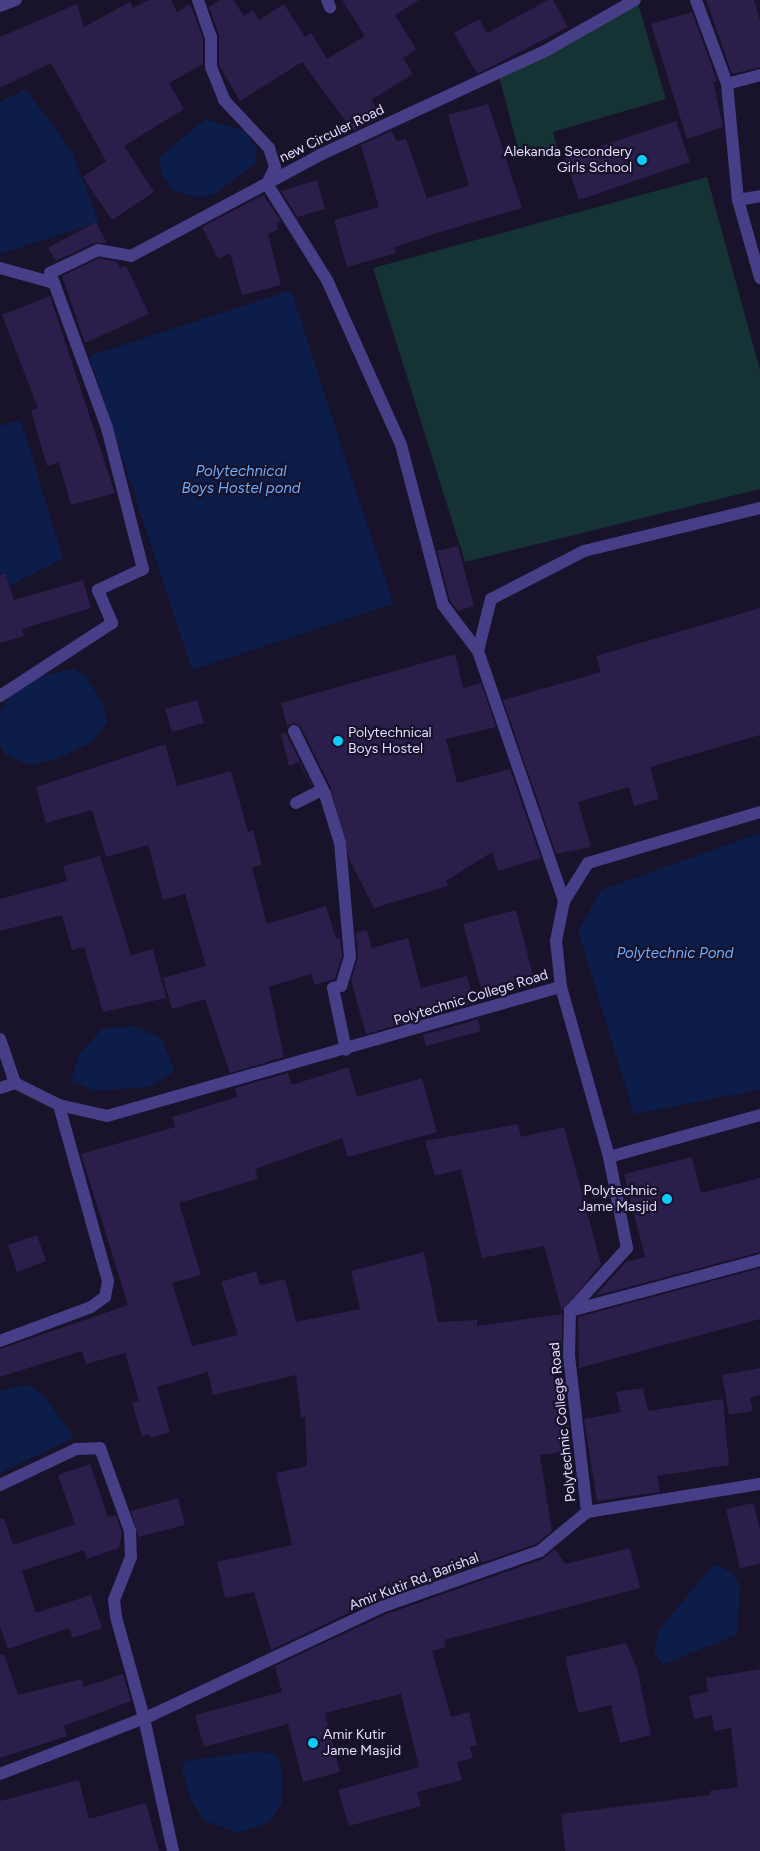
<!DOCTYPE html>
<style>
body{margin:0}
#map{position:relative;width:760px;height:1851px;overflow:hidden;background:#18122a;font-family:Figtree,sans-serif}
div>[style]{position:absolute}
.green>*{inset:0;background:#153334}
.water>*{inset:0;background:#0c1d49}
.building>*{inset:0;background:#2b1e4b}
.minor>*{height:12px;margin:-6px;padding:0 6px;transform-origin:6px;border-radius:6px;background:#473e88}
.dots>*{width:14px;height:14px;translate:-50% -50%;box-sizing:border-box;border:2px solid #18122a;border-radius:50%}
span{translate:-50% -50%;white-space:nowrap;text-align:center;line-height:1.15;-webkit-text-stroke:4.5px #18122a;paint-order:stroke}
.street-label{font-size:14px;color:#e3dcfe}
.poi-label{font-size:14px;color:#e3dcfe}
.right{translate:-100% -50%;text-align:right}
.left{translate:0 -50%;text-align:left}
.water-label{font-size:15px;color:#6cadfc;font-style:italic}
</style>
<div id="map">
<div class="green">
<div style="clip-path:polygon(638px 4px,666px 99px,553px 132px,557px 147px,520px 156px,499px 76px)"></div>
<div style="clip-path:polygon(707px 177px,760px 370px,760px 489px,465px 562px,373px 268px)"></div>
</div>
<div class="water">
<div style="clip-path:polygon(26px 89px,71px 150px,99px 222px,0 254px,0 102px)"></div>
<div style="clip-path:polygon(205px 119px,245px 131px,257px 149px,255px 164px,215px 194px,199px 198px,173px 191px,161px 174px,160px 157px)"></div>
<div style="clip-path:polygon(291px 290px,393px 604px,192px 670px,89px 356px)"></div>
<div style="clip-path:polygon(21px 420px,63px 559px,9px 586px,0 572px,0 426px)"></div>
<div style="clip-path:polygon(74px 669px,85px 675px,103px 703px,107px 722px,91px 743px,55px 760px,28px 765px,5px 754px,0 745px,0 712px,10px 696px,36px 677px)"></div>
<div style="clip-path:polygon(760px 833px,760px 1090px,634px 1114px,578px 931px,601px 890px)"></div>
<div style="clip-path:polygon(133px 1026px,161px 1038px,175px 1071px,149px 1087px,95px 1091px,71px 1081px,79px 1054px,102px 1029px)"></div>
<div style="clip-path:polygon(30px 1385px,47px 1399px,74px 1438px,0 1473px,0 1390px)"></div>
<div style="clip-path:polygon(714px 1564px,733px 1573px,740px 1586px,737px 1635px,663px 1664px,654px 1652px,659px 1630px)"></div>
<div style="clip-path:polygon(259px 1751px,276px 1755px,282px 1768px,282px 1803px,270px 1822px,237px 1833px,203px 1820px,190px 1797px,182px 1770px,185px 1761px)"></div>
</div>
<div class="building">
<div style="clip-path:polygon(149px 0,171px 0,177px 12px,190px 4px,203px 38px,203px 64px,169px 83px,184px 109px,124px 146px,154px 192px,112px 220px,83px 177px,106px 161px,51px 63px,0 88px,0 37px,77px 4px,84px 27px,130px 2px,133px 8px)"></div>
<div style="clip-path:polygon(220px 0,233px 0,244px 16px,253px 10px,259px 20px,284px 4px,305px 37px,311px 33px,327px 59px,365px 36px,342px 0,419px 0,395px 15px,416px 49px,403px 58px,413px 74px,371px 100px,382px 117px,353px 131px,302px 62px,240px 101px,219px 65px,219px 35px,209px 7px)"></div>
<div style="clip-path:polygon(548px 0,553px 0,568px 27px,477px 74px,454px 33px,479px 19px,487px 33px)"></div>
<div style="clip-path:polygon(706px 0,754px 0,760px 20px,760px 67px,732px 74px)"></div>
<div style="clip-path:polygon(692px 12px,717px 81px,713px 82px,723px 127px,687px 139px,651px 24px)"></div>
<div style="clip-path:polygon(488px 104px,522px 208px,437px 233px,395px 247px,396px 253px,347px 267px,334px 220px,379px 207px,361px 145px,391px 131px,397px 141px,406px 139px,427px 198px,469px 186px,448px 115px)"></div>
<div style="clip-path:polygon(676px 121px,690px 162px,579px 200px,565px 158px)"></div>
<div style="clip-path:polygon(317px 180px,325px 209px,297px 217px,281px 191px)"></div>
<div style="clip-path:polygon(263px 195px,281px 221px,276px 223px,279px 229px,268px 234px,281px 285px,242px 295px,230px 253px,218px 259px,202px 227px)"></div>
<div style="clip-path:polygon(96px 222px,107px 243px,94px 243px,56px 261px,48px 248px)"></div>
<div style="clip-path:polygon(99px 258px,117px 262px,120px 268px,126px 266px,149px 314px,85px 343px,62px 276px)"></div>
<div style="clip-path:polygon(50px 296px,115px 493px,71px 505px,59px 462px,47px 466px,31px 410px,38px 408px,2px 315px)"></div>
<div style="clip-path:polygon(458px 546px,474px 606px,458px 611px,450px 601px,437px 551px)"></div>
<div style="clip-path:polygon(5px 574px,14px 600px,83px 580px,91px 608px,22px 629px,24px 636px,0 643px,0 575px)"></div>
<div style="clip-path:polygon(760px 608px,760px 735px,650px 767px,659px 799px,634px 806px,629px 787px,578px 802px,591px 847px,556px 854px,503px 700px,601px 672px,596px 656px)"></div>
<div style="clip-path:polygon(455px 654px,463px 688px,481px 683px,496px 727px,446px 739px,457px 783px,510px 769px,541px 858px,498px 871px,492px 852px,446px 881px,448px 886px,374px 908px,350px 861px,330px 786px,301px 727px,294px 723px,287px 726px,281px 703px)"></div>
<div style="clip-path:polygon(197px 700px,204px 723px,172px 732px,165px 709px)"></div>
<div style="clip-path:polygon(286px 733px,312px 786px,311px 786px,299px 762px,289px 766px,281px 734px)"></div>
<div style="clip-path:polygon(165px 744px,177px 786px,231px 771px,248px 832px,253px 830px,262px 865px,252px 868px,267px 924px,326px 906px,336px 939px,340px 938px,342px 956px,335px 979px,315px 985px,311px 974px,269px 987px,284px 1057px,230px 1073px,205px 999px,172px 1009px,163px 978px,206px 966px,185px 894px,163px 900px,148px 845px,106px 857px,92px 810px,46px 823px,36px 787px)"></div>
<div style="clip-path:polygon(100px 856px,131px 955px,153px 949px,166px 998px,103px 1012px,84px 947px,72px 950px,62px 915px,0 931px,0 899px,67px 881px,63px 866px)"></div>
<div style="clip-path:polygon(516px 910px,533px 975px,482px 992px,463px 924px)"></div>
<div style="clip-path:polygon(367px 930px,372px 948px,408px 938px,421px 988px,467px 976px,474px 1003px,366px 1034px,351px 980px,358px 957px,356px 933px)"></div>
<div style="clip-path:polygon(478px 1019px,481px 1031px,426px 1046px,423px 1035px)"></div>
<div style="clip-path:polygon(348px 1067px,357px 1097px,422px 1078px,437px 1132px,348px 1157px,342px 1138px,255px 1169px,258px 1179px,179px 1203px,201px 1275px,172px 1283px,192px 1346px,238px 1335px,221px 1282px,256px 1271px,260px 1285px,285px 1279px,296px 1322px,360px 1309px,351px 1271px,424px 1252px,438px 1322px,477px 1320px,477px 1326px,562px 1314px,562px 1370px,553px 1375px,564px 1422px,568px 1421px,572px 1451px,540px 1455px,552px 1531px,536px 1544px,378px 1599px,271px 1650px,254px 1592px,225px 1598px,217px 1562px,292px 1545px,276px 1473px,307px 1466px,305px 1417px,301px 1418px,296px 1375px,213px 1395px,208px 1372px,157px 1387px,170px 1432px,151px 1438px,150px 1434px,142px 1436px,132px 1403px,139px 1401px,125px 1353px,86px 1364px,82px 1351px,0 1377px,0 1349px,128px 1305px,81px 1154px,175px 1127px,172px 1117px,237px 1097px,235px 1088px,288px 1073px,292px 1085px)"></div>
<div style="clip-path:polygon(518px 1124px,521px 1137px,564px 1127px,601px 1264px,562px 1311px,544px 1246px,482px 1258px,461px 1169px,435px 1176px,425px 1141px)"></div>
<div style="clip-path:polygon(692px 1157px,701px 1193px,760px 1178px,760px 1252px,595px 1296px,626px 1262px,645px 1257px,624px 1174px)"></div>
<div style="clip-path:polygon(37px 1235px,46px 1261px,17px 1272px,8px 1245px)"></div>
<div style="clip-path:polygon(760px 1268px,760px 1319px,579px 1368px,578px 1317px)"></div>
<div style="clip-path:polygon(760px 1368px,760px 1395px,750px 1398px,753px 1411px,729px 1415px,722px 1375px)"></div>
<div style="clip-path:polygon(643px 1388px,648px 1411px,723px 1399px,729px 1465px,657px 1476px,660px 1492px,597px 1501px,584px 1419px,621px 1412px,616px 1392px)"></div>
<div style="clip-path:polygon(90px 1464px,108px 1517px,116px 1515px,122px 1533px,119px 1548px,87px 1559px,84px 1550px,22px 1571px,36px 1613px,91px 1595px,102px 1628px,73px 1638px,69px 1628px,8px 1649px,0 1626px,0 1519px,4px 1518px,13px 1545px,75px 1524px,58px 1475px)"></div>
<div style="clip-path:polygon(178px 1498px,185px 1525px,138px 1537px,131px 1511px)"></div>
<div style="clip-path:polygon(753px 1503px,760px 1530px,760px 1564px,740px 1568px,726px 1509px)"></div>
<div style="clip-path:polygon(630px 1548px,640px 1588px,444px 1640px,446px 1647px,432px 1651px,451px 1717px,469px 1712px,477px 1745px,470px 1747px,473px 1758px,457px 1762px,462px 1780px,417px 1792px,421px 1806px,349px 1826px,338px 1790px,419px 1767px,401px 1694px,325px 1713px,340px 1772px,303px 1782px,288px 1724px,204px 1747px,195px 1715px,282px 1692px,275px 1666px,384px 1615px,543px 1559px,555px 1549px,565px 1564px)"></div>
<div style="clip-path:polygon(626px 1643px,637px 1668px,651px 1735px,620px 1743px,611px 1705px,578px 1713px,565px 1657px)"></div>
<div style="clip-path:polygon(4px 1654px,18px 1695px,82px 1679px,84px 1687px,123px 1674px,131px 1701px,64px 1726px,67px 1736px,0 1758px,0 1655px)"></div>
<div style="clip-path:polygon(760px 1669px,760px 1851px,565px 1851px,561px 1814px,710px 1795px,710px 1791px,738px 1787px,731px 1728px,714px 1731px,712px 1715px,694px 1719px,689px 1696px,708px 1692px,706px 1678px)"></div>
<div style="clip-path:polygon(79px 1780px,89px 1819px,146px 1803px,159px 1851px,0 1851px,0 1801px)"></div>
</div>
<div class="minor">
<div style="left:198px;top:0;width:39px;rotate:71deg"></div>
<div style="left:211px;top:37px;width:30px;rotate:90deg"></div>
<div style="left:211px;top:67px;width:35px;rotate:68deg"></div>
<div style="left:224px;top:100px;width:66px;rotate:46.8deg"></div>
<div style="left:269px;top:148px;width:20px;rotate:72deg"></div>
<div style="left:275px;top:167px;width:19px;rotate:115deg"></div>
<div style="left:267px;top:184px;width:113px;rotate:58deg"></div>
<div style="left:327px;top:280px;width:181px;rotate:65.8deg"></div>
<div style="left:401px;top:445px;width:165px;rotate:75.3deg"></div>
<div style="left:443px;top:605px;width:58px;rotate:52.7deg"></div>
<div style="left:478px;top:651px;width:264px;rotate:71deg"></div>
<div style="left:564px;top:901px;width:41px;rotate:101.3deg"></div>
<div style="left:556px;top:941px;width:46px;rotate:83.8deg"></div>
<div style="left:561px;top:987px;width:177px;rotate:74.2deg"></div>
<div style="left:609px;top:1157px;width:93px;rotate:78.8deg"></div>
<div style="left:627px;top:1248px;width:85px;rotate:132.1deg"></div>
<div style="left:570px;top:1311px;width:45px;rotate:91.3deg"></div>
<div style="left:569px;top:1356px;width:157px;rotate:83.4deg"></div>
<div style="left:327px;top:0;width:8px;rotate:67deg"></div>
<div style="left:696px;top:0;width:90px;rotate:69.7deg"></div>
<div style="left:727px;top:84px;width:34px;rotate:-15deg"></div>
<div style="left:0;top:6px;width:17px;rotate:-21deg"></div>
<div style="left:727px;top:84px;width:117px;rotate:84.6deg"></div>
<div style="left:738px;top:200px;width:81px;rotate:74.2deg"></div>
<div style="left:738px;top:200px;width:22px;rotate:-10deg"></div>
<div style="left:0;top:268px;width:56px;rotate:15.5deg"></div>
<div style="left:54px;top:283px;width:154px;rotate:69.9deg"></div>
<div style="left:107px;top:428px;width:146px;rotate:75.7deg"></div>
<div style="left:143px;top:569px;width:50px;rotate:155deg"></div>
<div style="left:98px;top:590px;width:36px;rotate:67deg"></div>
<div style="left:112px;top:623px;width:134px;rotate:146.9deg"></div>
<div style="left:54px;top:283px;width:11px;rotate:-112deg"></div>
<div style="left:50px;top:273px;width:53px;rotate:-25.6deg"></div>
<div style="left:98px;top:250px;width:34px;rotate:10deg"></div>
<div style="left:131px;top:256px;width:217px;rotate:-28.1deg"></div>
<div style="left:322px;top:154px;width:248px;rotate:-24.8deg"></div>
<div style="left:547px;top:50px;width:101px;rotate:-29.6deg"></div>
<div style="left:478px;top:651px;width:54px;rotate:-76deg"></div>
<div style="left:491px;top:599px;width:105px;rotate:-27.3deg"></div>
<div style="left:584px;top:551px;width:181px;rotate:-13.7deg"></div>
<div style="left:294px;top:731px;width:70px;rotate:63.8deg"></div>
<div style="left:325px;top:794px;width:51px;rotate:73deg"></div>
<div style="left:340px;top:843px;width:114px;rotate:85deg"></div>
<div style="left:350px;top:957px;width:30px;rotate:107deg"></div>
<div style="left:341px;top:986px;width:8px;rotate:166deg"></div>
<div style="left:333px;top:988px;width:63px;rotate:78.2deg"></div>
<div style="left:296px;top:803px;width:30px;rotate:-27deg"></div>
<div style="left:564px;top:901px;width:45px;rotate:-57.7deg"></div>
<div style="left:588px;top:863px;width:179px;rotate:-16.5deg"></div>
<div style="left:0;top:1039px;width:46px;rotate:71.2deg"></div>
<div style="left:0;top:1088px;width:16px;rotate:-18deg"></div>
<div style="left:15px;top:1083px;width:49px;rotate:26.6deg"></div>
<div style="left:59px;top:1105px;width:49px;rotate:12.9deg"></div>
<div style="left:107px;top:1116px;width:472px;rotate:-15.9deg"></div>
<div style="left:609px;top:1157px;width:157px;rotate:-15.5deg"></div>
<div style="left:570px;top:1311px;width:197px;rotate:-15deg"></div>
<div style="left:0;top:1341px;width:97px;rotate:-20.5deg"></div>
<div style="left:91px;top:1307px;width:17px;rotate:-36deg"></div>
<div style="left:105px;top:1297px;width:16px;rotate:-79deg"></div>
<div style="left:108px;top:1281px;width:183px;rotate:-105.6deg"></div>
<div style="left:0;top:1485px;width:84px;rotate:-25.3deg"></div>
<div style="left:76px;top:1449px;width:24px;rotate:-2deg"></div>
<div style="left:100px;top:1448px;width:88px;rotate:70.1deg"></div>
<div style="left:130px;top:1531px;width:26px;rotate:88deg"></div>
<div style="left:131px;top:1557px;width:46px;rotate:111.6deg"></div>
<div style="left:114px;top:1600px;width:17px;rotate:83deg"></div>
<div style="left:116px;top:1617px;width:105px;rotate:74.5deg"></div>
<div style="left:144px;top:1718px;width:136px;rotate:77.7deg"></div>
<div style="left:0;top:1774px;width:163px;rotate:-21.2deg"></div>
<div style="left:152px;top:1715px;width:253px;rotate:-25.2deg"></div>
<div style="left:381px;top:1607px;width:169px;rotate:-19.4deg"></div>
<div style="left:540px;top:1551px;width:61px;rotate:-39.7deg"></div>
<div style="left:587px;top:1512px;width:175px;rotate:-9.2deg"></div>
</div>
<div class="dots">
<div style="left:642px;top:160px;background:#0ccdf9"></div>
<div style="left:338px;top:741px;background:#0ccdf9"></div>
<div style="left:667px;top:1199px;background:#0ccdf9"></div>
<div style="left:313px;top:1743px;background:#0ccdf9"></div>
</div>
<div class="street-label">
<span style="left:332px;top:134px;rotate:-26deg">new Circuler Road</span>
<span style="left:471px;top:998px;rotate:-17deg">Polytechnic College Road</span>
<span style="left:563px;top:1422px;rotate:-96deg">Polytechnic College Road</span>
<span style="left:414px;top:1582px;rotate:-21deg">Amir Kutir Rd, Barishal</span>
</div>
<div class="poi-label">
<span class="right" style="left:632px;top:160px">Alekanda Secondery<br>Girls School</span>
<span class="left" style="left:348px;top:741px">Polytechnical<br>Boys Hostel</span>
<span class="right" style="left:657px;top:1199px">Polytechnic<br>Jame Masjid</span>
<span class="left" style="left:323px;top:1743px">Amir Kutir<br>Jame Masjid</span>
</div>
<div class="water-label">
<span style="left:241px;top:480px">Polytechnical<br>Boys Hostel pond</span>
<span style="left:675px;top:954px">Polytechnic Pond</span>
</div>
</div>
